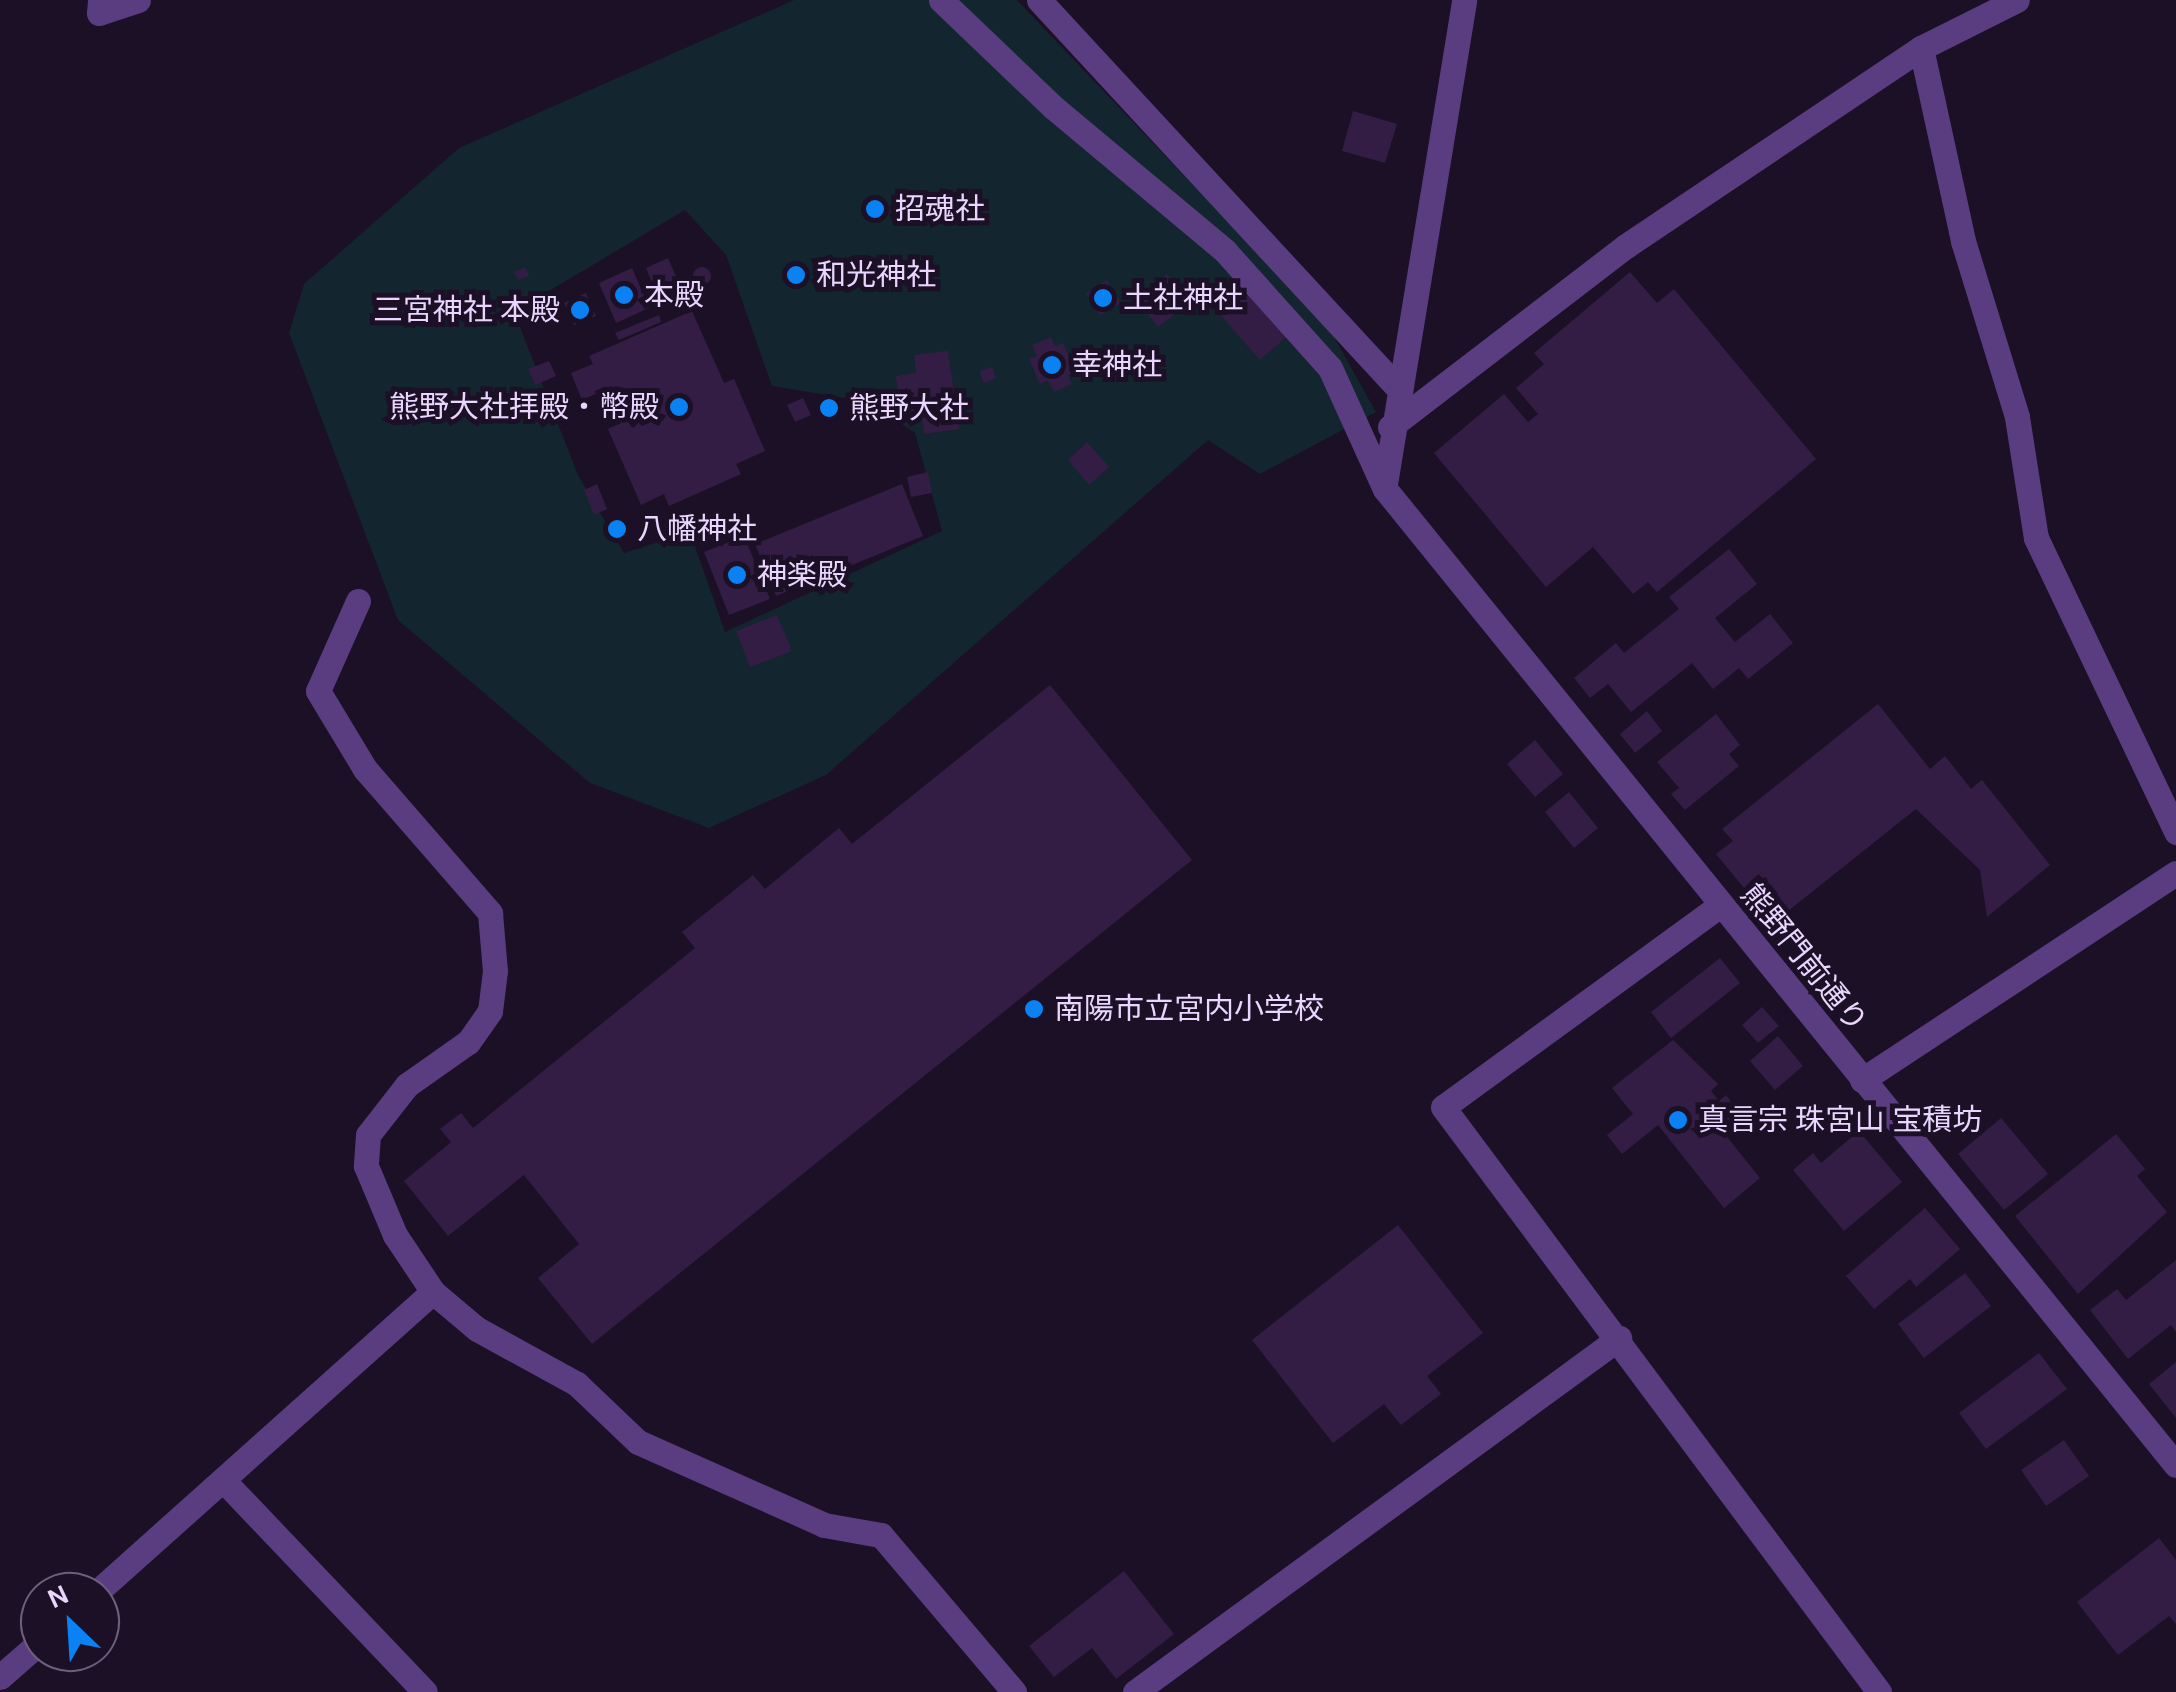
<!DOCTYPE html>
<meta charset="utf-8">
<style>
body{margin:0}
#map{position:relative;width:2176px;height:1692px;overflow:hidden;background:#1b1025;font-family:Karla,"Noto Sans JP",sans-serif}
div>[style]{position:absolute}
.green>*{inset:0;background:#13252e}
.building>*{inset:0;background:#341d45}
.round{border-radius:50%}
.minor>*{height:25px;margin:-12.5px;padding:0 12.5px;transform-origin:12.5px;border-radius:12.5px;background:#5a3d81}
.dots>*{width:28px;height:28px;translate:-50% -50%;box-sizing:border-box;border:5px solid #1b1025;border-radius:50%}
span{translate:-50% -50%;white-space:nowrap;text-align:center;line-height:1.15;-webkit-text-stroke:10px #1b1025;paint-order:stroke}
.poi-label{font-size:30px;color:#e9d5fd}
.left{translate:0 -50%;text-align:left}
.right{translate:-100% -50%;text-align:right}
.street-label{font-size:30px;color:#e9d5fd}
.north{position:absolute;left:20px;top:1572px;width:100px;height:100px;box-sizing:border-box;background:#1b1025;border:2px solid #6d5f7b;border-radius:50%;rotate:335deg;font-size:28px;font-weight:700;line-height:40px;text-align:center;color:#e9d5fd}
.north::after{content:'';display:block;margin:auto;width:35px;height:45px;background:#0a82f4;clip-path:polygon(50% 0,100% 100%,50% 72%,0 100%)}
</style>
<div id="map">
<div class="green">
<div style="clip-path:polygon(evenodd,794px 0,1017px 0,1329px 328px,1376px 412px,1260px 474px,1208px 440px,826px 775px,709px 828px,590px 783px,398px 620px,289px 333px,304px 284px,459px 148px,794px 0,685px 210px,726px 255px,772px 386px,869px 402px,915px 433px,942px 531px,725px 632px,690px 532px,624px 553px,578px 475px,514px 312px,685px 210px)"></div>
</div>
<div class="building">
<div style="clip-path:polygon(1353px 111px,1397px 124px,1385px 163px,1342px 151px)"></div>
<div style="clip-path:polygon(881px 198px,885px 215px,869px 219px,864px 203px)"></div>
<div style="clip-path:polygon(668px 258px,678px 281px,655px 290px,646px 268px)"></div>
<div style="clip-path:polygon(800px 264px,806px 280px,791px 285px,786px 270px)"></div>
<div class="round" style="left:693px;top:267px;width:18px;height:18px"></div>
<div style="clip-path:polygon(525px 267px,529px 276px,518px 280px,514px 272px)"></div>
<div style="clip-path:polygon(632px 268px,649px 308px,616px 323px,599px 283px)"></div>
<div style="clip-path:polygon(1630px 272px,1657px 303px,1674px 289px,1816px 459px,1657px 592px,1648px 582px,1633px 594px,1593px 547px,1546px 587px,1434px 453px,1504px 394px,1528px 422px,1538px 414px,1516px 388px,1544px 364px,1534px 353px)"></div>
<div style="clip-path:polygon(1167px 274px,1189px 303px,1158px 327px,1136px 299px)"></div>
<div style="clip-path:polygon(1239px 276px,1290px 334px,1260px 360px,1209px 302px)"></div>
<div style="clip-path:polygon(1107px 280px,1121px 303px,1100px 315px,1086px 293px)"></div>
<div style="clip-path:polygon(586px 293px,596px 316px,574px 325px,564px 303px)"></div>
<div style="clip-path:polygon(692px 311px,724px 383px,734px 379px,765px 451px,736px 464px,741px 474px,669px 506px,664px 494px,641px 505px,608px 429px,619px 424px,604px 390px,582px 400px,571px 373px,593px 364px,589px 356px)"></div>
<div style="clip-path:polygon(659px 315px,661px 322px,619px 340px,615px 333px)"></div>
<div style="clip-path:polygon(1051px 337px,1055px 346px,1063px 343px,1075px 371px,1068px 375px,1072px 384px,1054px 392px,1048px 380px,1040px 384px,1029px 359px,1037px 356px,1032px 345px)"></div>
<div style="clip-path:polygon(948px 351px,959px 429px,924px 434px,921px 410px,900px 413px,896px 376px,916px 373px,914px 355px)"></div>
<div style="clip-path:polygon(549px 361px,556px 376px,535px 385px,528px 369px)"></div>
<div style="clip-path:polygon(992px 367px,996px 378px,984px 383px,979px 371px)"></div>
<div style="clip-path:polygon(803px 398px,811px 415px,795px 422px,787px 405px)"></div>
<div style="clip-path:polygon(1087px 442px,1109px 467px,1089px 485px,1068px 460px)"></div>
<div style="clip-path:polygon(928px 472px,932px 493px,911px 497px,907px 477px)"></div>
<div style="clip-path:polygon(597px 484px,607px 509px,594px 515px,584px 490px)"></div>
<div style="clip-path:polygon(902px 484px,923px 536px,776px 596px,755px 544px)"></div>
<div style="clip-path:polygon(622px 516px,629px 534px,612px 541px,604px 524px)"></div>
<div style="clip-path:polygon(744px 536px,770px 599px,729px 615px,704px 552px)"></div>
<div style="clip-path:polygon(1729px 549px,1757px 584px,1715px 618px,1735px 642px,1770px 614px,1793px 643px,1748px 679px,1739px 668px,1713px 689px,1692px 663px,1631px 712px,1608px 684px,1590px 698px,1574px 678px,1616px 643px,1624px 653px,1679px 609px,1669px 597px)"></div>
<div style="clip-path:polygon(777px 615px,792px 651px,750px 667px,736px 631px)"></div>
<div style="clip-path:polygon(1050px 685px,1192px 860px,592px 1344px,538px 1278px,579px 1244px,524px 1175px,448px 1236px,404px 1181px,451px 1142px,440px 1129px,461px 1113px,473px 1128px,695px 948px,682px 932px,753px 875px,765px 889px,839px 828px,852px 844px)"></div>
<div style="clip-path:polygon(1878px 704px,1930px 769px,1945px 756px,1971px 789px,1982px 780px,2050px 865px,1987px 917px,1980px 870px,1916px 809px,1788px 911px,1759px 874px,1744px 888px,1716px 854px,1733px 841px,1722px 829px)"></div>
<div style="clip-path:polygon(1647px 711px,1662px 731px,1635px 753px,1620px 734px)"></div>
<div style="clip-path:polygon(1716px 714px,1740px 745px,1729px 754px,1739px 766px,1685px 810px,1671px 794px,1679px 788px,1657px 762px)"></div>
<div style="clip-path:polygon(1535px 740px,1563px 774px,1535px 797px,1507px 764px)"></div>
<div style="clip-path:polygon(1569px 792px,1598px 828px,1574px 848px,1545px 812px)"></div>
<div style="clip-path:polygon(1720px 958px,1740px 983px,1671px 1038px,1651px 1012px)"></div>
<div style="clip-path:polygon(1762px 1007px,1779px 1026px,1758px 1043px,1742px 1025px)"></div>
<div style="clip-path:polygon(1778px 1036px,1803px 1066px,1775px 1090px,1750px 1061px)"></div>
<div style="clip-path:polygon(1673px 1040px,1718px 1084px,1711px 1091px,1719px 1101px,1726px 1095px,1740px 1113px,1720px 1128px,1760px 1178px,1724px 1208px,1658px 1125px,1622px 1154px,1607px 1135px,1633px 1114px,1612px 1088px)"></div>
<div style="clip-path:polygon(2001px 1118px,2048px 1174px,2004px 1210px,1958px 1154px)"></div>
<div style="clip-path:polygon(1859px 1131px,1902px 1182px,1844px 1231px,1793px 1170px,1813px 1153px,1821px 1163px)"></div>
<div style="clip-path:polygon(2116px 1134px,2145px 1169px,2137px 1176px,2167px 1212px,2078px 1294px,2015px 1216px)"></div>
<div style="clip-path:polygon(1925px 1208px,1960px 1249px,1916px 1287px,1910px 1279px,1874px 1309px,1846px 1276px)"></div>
<div style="clip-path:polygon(1398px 1225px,1483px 1333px,1427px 1376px,1441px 1394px,1401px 1425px,1384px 1404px,1333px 1443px,1252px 1340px)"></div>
<div style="clip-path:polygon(2176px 1260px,2176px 1332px,2171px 1325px,2128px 1359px,2090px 1310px,2117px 1289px,2126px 1300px)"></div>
<div style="clip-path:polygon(1965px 1273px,1991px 1306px,1924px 1358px,1898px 1324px)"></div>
<div style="clip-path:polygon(2039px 1353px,2067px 1389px,1986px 1449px,1959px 1413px)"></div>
<div style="clip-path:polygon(2176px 1362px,2176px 1418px,2149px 1384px)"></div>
<div style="clip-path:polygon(2064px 1440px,2089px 1476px,2046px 1506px,2021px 1470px)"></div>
<div style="clip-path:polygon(2159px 1538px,2176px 1560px,2176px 1624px,2169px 1616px,2118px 1655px,2077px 1602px)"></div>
<div style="clip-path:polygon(1124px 1571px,1174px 1634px,1116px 1679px,1092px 1648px,1054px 1677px,1029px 1646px)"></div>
</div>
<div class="minor">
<div style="left:100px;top:0;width:13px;rotate:94deg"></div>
<div style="left:99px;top:13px;width:41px;rotate:-18.4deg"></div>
<div style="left:941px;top:0;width:155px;rotate:43.7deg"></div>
<div style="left:1053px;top:107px;width:224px;rotate:39.9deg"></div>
<div style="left:1225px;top:251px;width:157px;rotate:48.1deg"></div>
<div style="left:1330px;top:368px;width:133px;rotate:65.6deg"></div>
<div style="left:1385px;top:489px;width:1256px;rotate:50.98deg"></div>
<div style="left:1039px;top:0;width:527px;rotate:47.23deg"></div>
<div style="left:1921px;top:48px;width:198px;rotate:77.7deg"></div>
<div style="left:1963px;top:241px;width:184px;rotate:72.9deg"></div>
<div style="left:2017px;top:417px;width:122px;rotate:81.1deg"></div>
<div style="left:2036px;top:538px;width:326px;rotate:64.5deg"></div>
<div style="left:1390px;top:427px;width:297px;rotate:-37.5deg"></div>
<div style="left:1626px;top:246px;width:355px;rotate:-33.9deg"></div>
<div style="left:1921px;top:48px;width:107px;rotate:-26.6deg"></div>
<div style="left:1385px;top:484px;width:490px;rotate:-80.7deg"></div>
<div style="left:358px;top:601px;width:98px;rotate:114deg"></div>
<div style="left:318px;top:691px;width:91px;rotate:58.9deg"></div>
<div style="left:365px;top:769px;width:191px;rotate:49deg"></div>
<div style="left:490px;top:913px;width:58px;rotate:85.1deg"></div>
<div style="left:495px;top:971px;width:40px;rotate:97.1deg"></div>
<div style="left:490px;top:1011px;width:38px;rotate:125deg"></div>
<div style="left:468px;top:1042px;width:75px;rotate:144.8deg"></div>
<div style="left:407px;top:1085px;width:63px;rotate:128deg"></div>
<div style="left:368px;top:1135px;width:31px;rotate:94deg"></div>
<div style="left:366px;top:1166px;width:75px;rotate:67.2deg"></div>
<div style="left:395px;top:1235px;width:69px;rotate:56.3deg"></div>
<div style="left:433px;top:1292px;width:57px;rotate:40.1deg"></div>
<div style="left:477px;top:1329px;width:114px;rotate:28.8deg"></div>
<div style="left:577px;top:1384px;width:84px;rotate:43.6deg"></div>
<div style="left:638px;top:1442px;width:204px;rotate:24deg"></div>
<div style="left:824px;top:1525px;width:58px;rotate:10deg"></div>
<div style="left:881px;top:1535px;width:206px;rotate:49.7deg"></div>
<div style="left:1719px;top:906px;width:341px;rotate:143.9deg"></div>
<div style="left:1443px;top:1107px;width:730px;rotate:53.3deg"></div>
<div style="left:1862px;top:1080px;width:376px;rotate:-33.4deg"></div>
<div style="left:224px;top:1481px;width:291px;rotate:46.4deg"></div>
<div style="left:97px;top:1592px;width:450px;rotate:-41.8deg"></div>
<div style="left:0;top:1677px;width:53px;rotate:-41.2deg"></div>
<div style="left:1135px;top:1692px;width:600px;rotate:-36.18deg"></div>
</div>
<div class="dots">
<div style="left:875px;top:209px;background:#0a82f4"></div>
<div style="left:796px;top:275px;background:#0a82f4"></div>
<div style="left:624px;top:295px;background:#0a82f4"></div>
<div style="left:1103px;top:298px;background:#0a82f4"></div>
<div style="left:580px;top:310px;background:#0a82f4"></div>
<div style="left:1052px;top:365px;background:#0a82f4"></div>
<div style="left:679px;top:407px;background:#0a82f4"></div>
<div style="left:829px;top:408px;background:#0a82f4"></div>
<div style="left:617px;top:529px;background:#0a82f4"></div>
<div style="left:737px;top:575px;background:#0a82f4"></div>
<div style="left:1034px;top:1009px;background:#0a82f4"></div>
<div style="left:1678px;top:1120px;background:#0a82f4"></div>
</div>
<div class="poi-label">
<span class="left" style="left:895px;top:209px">招魂社</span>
<span class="left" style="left:816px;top:275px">和光神社</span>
<span class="left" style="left:644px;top:295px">本殿</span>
<span class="left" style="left:1123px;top:298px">土社神社</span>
<span class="right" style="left:560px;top:310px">三宮神社 本殿</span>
<span class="left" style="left:1072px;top:365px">幸神社</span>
<span class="right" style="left:659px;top:407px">熊野大社拝殿・幣殿</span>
<span class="left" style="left:849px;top:408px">熊野大社</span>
<span class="left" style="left:637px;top:529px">八幡神社</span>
<span class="left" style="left:757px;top:575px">神楽殿</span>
<span class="left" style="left:1054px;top:1009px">南陽市立宮内小学校</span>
<span class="left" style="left:1698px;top:1120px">真言宗 珠宮山 宝積坊</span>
</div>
<div class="street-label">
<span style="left:1804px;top:958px;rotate:51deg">熊野門前通り</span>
</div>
<div class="north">N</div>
</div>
